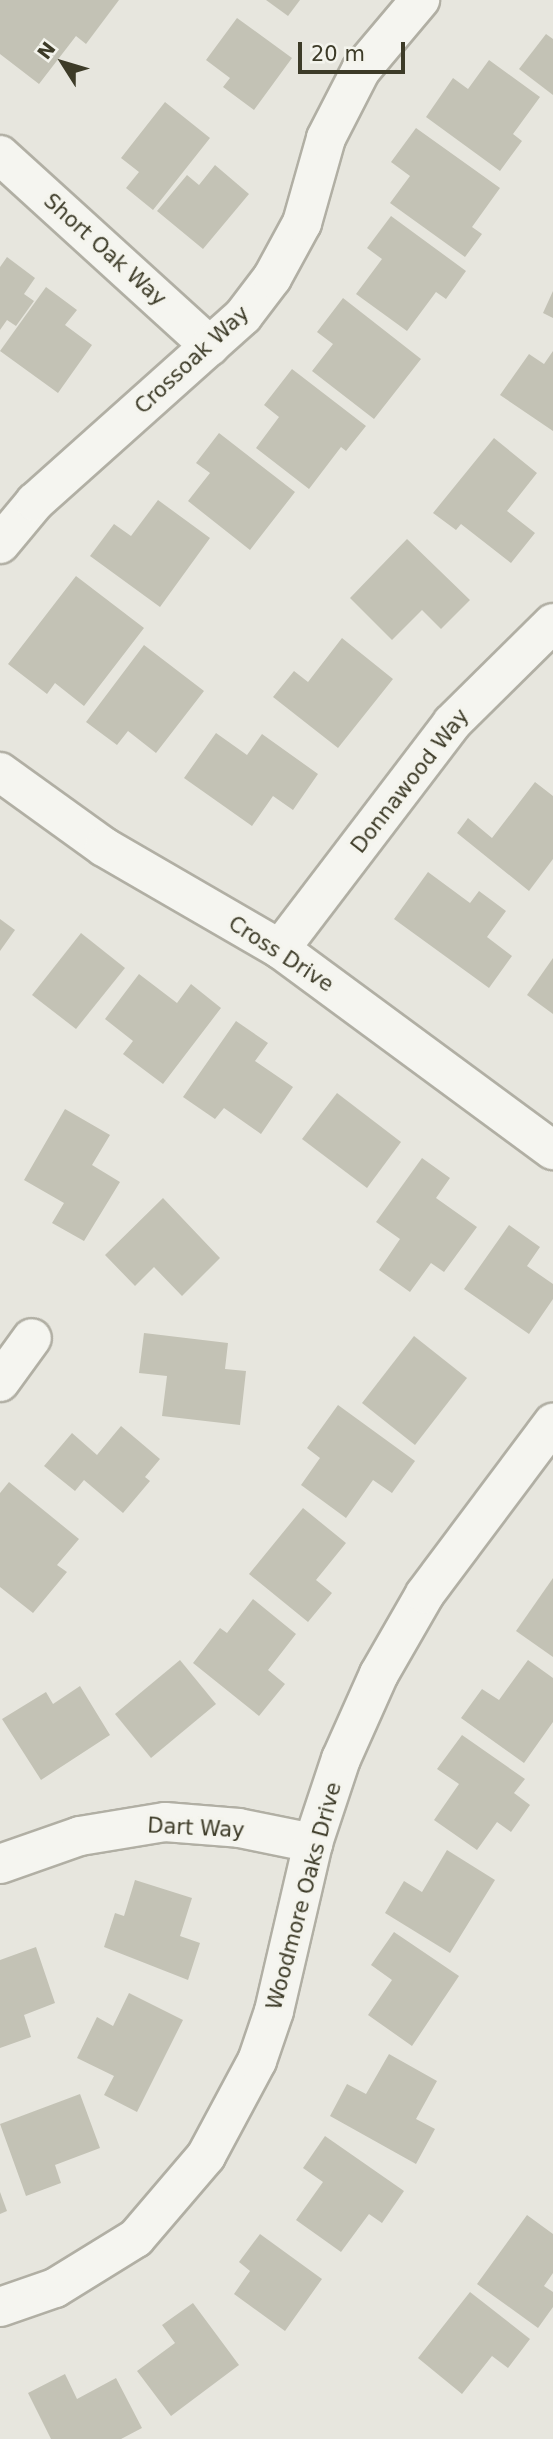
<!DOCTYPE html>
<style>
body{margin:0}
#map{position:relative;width:553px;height:2439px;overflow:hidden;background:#e7e6de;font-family:"DejaVu Sans",sans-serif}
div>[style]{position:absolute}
.building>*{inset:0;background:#c3c2b5}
.roads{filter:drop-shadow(2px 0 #b1afa4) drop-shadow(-2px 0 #b1afa4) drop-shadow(0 2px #b1afa4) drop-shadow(0 -2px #b1afa4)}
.minor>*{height:38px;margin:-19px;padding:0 19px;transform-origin:19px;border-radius:19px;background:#f5f5f0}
.tertiary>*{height:38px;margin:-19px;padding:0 19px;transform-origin:19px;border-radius:19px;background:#f5f5f0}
span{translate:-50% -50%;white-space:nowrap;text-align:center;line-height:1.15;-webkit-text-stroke:6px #f4f4ed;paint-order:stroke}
.street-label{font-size:21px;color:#3d3b28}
.north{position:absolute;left:28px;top:28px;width:70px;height:70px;-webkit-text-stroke:5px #f4f4ed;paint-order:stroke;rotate:307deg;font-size:19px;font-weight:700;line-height:28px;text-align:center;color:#3d3b28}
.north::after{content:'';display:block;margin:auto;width:24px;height:32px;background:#3d3b28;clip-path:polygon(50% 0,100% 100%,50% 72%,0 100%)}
.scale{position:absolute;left:298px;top:42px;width:107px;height:32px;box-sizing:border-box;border:4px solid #3d3b28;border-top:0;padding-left:9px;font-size:21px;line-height:24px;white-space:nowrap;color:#3d3b28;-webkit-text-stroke:5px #f4f4ed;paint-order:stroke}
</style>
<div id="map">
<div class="building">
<div style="clip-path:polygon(0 0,119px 0,86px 44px,76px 36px,39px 84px,0 54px)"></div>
<div style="clip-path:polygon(266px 0,300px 0,288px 16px)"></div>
<div style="clip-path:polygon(237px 18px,292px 58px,254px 110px,223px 87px,230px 78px,206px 60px)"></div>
<div style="clip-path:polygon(546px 34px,553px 39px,553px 95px,519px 69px)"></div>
<div style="clip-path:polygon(489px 60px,540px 97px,513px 134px,522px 141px,500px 171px,426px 117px,453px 78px,468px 89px)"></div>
<div style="clip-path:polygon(165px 102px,210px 138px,153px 210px,126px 188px,139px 172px,121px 158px)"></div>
<div style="clip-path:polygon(416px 128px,500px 188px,472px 227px,482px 234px,465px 257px,390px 203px,410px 176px,391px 162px)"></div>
<div style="clip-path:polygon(215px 165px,249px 194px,203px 249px,157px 211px,187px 175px,199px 185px)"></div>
<div style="clip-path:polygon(391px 216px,466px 271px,446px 299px,436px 292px,407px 331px,356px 294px,382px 259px,367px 248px)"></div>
<div style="clip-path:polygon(7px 257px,35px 278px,24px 294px,34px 301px,16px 326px,7px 320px,0 330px,0 267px)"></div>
<div style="clip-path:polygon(46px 287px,77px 310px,65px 325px,92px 345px,58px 393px,0 351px)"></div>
<div style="clip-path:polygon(553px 291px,553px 318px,543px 313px)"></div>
<div style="clip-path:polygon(343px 298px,421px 359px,374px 419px,312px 371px,333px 344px,317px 332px)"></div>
<div style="clip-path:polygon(553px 351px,553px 431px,500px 395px,529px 354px,544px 364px)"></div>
<div style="clip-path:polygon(292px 369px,366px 426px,346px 451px,341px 447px,309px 489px,256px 448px,279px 417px,264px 405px)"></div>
<div style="clip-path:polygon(219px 433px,295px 492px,250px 550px,188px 501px,210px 473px,196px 463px)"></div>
<div style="clip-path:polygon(494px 438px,537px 473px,507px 511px,535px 533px,511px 563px,461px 524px,456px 530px,433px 513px)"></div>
<div style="clip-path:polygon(158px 500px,210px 538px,160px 607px,90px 556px,114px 524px,131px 536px)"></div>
<div style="clip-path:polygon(407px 539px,470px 600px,441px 629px,422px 610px,392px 640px,350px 598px)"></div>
<div style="clip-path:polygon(76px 576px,144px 628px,84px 706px,55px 683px,47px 694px,8px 664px)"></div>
<div style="clip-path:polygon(342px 638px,393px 679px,338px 748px,273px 697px,294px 671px,308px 682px)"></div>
<div style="clip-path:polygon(144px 645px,204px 691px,156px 753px,128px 731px,117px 745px,86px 722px)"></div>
<div style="clip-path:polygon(216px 733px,247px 755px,262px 734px,318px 774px,293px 810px,273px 796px,252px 826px,184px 778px)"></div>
<div style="clip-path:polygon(535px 782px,553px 796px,553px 859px,529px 891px,457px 833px,468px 818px,492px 838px)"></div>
<div style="clip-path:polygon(428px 872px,470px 903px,479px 891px,506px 911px,487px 937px,512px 956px,489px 988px,394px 919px)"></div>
<div style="clip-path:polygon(0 919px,15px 930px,0 951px)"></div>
<div style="clip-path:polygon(81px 933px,125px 968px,76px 1029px,32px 995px)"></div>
<div style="clip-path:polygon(553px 958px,553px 1014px,527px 995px)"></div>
<div style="clip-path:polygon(139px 974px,177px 1003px,191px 984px,221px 1008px,163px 1084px,123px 1054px,133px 1041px,105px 1019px)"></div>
<div style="clip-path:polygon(236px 1021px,268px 1043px,255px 1061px,293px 1087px,261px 1134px,224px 1108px,215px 1119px,183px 1097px)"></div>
<div style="clip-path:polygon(337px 1093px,401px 1142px,367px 1188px,302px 1139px)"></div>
<div style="clip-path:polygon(65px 1109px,110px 1135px,92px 1165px,120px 1182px,84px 1241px,52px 1223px,64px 1203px,24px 1180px)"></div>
<div style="clip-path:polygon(422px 1158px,450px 1178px,436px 1198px,477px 1227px,444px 1272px,431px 1263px,410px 1292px,379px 1270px,400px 1239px,376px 1222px)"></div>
<div style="clip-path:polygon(163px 1198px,220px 1258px,182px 1296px,154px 1267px,135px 1286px,105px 1255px)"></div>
<div style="clip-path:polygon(509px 1225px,540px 1247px,527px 1266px,553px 1284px,553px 1299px,529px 1334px,464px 1289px)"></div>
<div style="clip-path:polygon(144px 1333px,228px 1343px,225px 1369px,246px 1371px,240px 1425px,162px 1416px,167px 1376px,139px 1373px)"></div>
<div style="clip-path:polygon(414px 1336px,467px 1378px,415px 1445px,362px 1403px)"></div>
<div style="clip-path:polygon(338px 1405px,415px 1461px,392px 1493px,373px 1480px,346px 1518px,301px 1485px,320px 1458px,307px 1448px)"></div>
<div style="clip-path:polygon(121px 1426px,160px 1459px,145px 1477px,150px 1481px,123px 1513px,84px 1480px,75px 1491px,44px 1466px,72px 1433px,97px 1455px)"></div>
<div style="clip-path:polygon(9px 1482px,79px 1539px,57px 1565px,67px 1572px,33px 1613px,0 1587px,0 1493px)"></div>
<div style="clip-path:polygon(303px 1508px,346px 1543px,316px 1580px,332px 1593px,308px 1622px,249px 1574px)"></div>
<div style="clip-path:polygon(553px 1578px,553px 1657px,516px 1631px)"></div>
<div style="clip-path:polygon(253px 1599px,296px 1634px,268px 1670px,285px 1684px,259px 1716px,193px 1663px,220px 1628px,227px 1633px)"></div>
<div style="clip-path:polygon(180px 1660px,216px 1704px,151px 1758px,115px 1714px)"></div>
<div style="clip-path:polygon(528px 1660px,553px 1678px,553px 1722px,524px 1763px,461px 1718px,482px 1689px,499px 1700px)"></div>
<div style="clip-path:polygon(80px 1686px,110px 1735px,41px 1780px,2px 1719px,46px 1692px,53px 1704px)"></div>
<div style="clip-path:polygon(462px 1735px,525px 1779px,514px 1793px,530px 1805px,511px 1832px,497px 1822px,477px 1850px,434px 1820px,459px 1784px,437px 1769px)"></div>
<div style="clip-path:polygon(447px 1850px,495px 1880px,450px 1953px,385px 1913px,404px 1881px,422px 1892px)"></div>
<div style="clip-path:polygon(135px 1880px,192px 1898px,180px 1936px,200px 1943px,188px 1980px,104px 1947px,115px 1913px,124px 1916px)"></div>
<div style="clip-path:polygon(394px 1932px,459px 1976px,412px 2046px,368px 2015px,392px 1980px,371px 1965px)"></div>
<div style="clip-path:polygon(36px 1947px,55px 2003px,24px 2015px,31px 2037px,0 2048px,0 1960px)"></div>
<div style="clip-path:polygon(129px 1993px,183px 2020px,137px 2112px,104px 2095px,114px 2076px,77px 2058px,97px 2017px,113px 2026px)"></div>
<div style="clip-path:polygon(389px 2054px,437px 2081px,416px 2119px,435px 2129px,416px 2164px,330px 2116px,347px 2084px,366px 2094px)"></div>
<div style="clip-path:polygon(80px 2094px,100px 2148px,55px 2165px,61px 2183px,26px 2196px,0 2124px)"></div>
<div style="clip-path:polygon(325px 2136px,404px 2191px,382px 2223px,369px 2214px,341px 2252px,296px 2220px,323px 2182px,303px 2168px)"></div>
<div style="clip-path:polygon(0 2192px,7px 2211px,0 2214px)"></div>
<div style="clip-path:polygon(527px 2215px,553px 2234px,553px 2273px,544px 2286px,553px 2292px,553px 2307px,538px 2328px,477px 2284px)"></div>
<div style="clip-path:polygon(260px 2234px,322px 2279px,285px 2331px,234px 2294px,250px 2271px,239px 2262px)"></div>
<div style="clip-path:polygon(470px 2292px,530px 2339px,508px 2368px,492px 2356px,462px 2394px,418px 2358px)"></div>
<div style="clip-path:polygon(193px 2303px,239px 2365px,171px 2416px,137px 2371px,175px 2343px,162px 2325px)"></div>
<div style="clip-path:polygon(65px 2374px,77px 2399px,116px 2378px,142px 2428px,121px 2439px,51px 2439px,28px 2393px)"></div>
</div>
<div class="roads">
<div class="minor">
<div style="left:0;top:155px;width:284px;rotate:42.3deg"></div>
<div style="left:0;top:544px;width:55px;rotate:-50.2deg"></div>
<div style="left:35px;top:502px;width:279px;rotate:-41.8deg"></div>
<div style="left:243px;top:316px;width:48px;rotate:-52.7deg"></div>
<div style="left:272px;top:278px;width:63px;rotate:-61.4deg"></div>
<div style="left:302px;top:223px;width:88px;rotate:-74.2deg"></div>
<div style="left:326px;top:138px;width:76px;rotate:-62.8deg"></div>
<div style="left:361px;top:70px;width:92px;rotate:-49.9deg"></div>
<div style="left:0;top:772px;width:128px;rotate:35.8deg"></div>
<div style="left:104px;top:847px;width:203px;rotate:30.1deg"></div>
<div style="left:280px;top:949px;width:339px;rotate:36.4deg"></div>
<div style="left:280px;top:949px;width:284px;rotate:-52.7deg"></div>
<div style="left:452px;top:723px;width:142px;rotate:-44.7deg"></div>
<div style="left:0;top:1382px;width:54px;rotate:-54deg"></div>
<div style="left:0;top:1864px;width:85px;rotate:-19.3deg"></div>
<div style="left:80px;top:1836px;width:86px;rotate:-9.4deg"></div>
<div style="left:165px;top:1822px;width:74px;rotate:4.6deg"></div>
<div style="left:239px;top:1828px;width:76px;rotate:11.5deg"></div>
</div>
<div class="tertiary">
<div style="left:0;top:2307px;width:58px;rotate:-19.1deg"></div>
<div style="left:55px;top:2288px;width:95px;rotate:-31.7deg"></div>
<div style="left:136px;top:2238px;width:108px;rotate:-49.5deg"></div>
<div style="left:206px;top:2156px;width:108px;rotate:-61.8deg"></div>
<div style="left:257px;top:2061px;width:53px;rotate:-71.2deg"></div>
<div style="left:274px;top:2011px;width:172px;rotate:-76.9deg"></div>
<div style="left:313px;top:1843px;width:89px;rotate:-71.6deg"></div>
<div style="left:341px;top:1759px;width:93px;rotate:-65.9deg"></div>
<div style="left:379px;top:1674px;width:92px;rotate:-60.1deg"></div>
<div style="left:425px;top:1594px;width:214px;rotate:-53.2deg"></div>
</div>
</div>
<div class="street-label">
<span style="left:105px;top:250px;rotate:42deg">Short Oak Way</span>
<span style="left:192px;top:360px;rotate:-43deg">Crossoak Way</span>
<span style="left:410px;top:781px;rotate:-52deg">Donnawood Way</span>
<span style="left:281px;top:954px;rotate:33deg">Cross Drive</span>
<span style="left:196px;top:1828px;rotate:3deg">Dart Way</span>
<span style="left:304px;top:1896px;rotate:-75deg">Woodmore Oaks Drive</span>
</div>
<div class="north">N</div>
<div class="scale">20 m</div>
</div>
